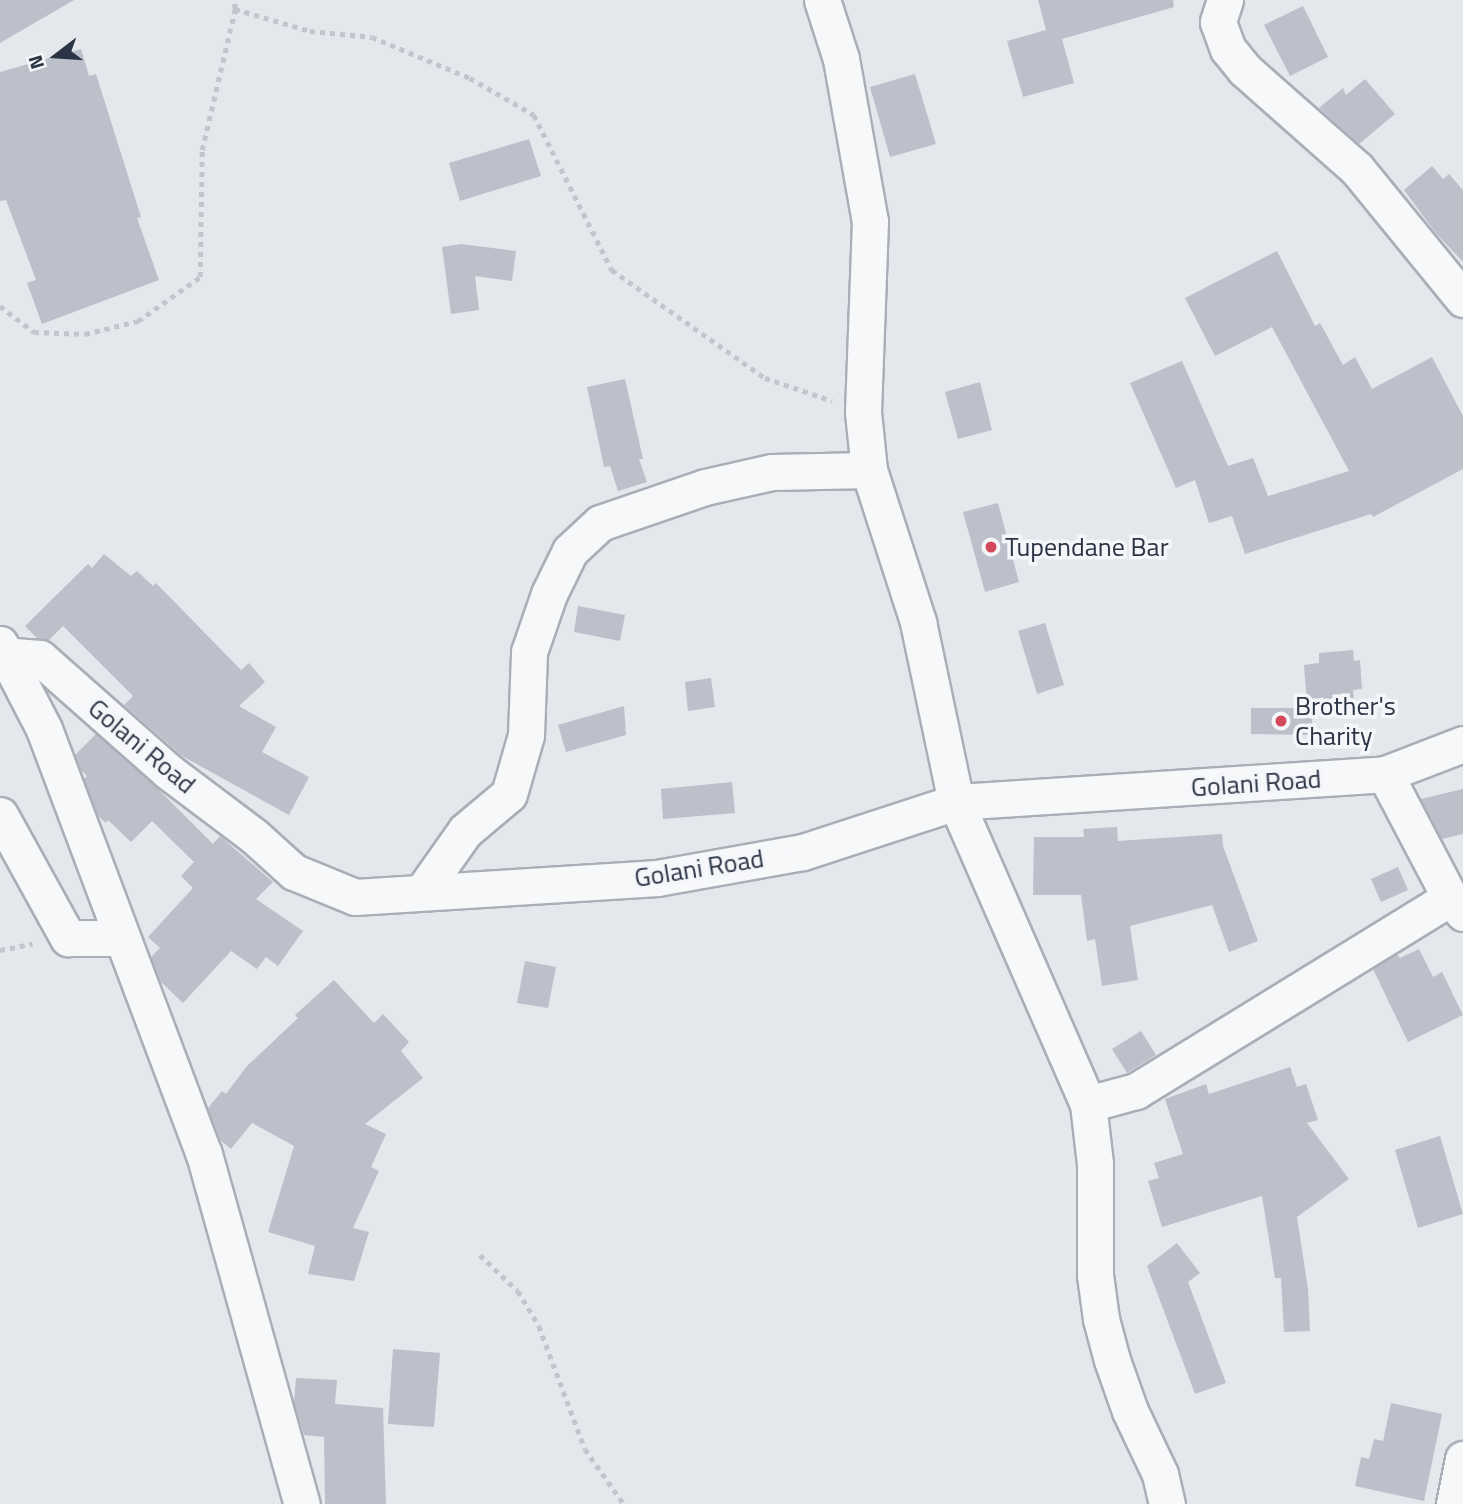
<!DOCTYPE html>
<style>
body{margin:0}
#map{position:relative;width:1463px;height:1504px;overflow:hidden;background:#e4e7ec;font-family:"Titillium Web",sans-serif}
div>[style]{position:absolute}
.building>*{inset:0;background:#bbc0ca}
.path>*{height:4.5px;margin-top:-2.25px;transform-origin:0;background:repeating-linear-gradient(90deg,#c2c5cb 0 5px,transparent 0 10px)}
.roads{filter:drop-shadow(2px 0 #a9aeb7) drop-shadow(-2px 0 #a9aeb7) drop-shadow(0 2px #a9aeb7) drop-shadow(0 -2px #a9aeb7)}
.minor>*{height:35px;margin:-17.5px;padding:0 17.5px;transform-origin:17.5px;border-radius:17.5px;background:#f7f8fa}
.dots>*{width:19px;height:19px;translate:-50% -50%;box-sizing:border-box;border:4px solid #f4f6f9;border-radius:50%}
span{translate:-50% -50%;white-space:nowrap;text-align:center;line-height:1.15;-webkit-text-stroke:7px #f4f6f9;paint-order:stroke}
.poi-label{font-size:26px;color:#2b3445}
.left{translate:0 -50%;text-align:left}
.street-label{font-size:26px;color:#2b3445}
.north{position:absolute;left:21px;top:21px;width:70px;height:70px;-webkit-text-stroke:5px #f4f6f9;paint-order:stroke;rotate:253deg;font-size:19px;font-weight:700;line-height:28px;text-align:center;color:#2b3445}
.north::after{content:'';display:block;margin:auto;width:24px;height:32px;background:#2b3445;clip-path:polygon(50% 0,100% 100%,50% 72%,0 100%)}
</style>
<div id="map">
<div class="building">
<div style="clip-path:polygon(0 0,74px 0,0 43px)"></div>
<div style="clip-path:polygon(1038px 0,1173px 0,1174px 7px,1062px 39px,1074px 83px,1023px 97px,1007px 41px,1046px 30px)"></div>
<div style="clip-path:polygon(1303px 6px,1328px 57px,1290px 76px,1264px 25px)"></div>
<div style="clip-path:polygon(81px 49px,89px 76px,96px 74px,141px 217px,137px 218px,159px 280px,42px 324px,27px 283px,36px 280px,6px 200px,0 201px,0 72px)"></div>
<div style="clip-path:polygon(915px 74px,936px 144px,890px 157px,870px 87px)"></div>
<div style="clip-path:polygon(1365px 79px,1395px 114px,1359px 144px,1319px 108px,1343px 88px,1346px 95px)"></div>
<div style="clip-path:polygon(529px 139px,541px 176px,460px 201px,449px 163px)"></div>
<div style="clip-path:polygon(1432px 166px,1443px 179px,1449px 174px,1463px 190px,1463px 262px,1435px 232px,1404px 190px)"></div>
<div style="clip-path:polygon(461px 244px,516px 251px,512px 281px,475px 276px,479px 310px,451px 314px,442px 247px)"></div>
<div style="clip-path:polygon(1277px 251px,1315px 326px,1320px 323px,1343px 365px,1355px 357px,1372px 389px,1432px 357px,1463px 416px,1463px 469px,1373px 517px,1371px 514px,1245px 554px,1232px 516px,1209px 523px,1195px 480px,1176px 488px,1130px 383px,1182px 361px,1228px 466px,1253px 458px,1268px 496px,1349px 471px,1272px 327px,1215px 356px,1185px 298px)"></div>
<div style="clip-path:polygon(625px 379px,643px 459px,639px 459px,647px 482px,618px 491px,610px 466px,604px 467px,587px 387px)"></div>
<div style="clip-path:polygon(980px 382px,992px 430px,958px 439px,945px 392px)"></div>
<div style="clip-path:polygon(998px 503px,1019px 582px,985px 592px,963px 512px)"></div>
<div style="clip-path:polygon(104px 554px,131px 576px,137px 571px,153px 586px,156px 583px,241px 670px,249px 663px,265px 682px,239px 706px,276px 727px,262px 752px,309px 777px,289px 815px,182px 756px,124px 705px,133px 696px,63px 626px,48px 641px,37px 638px,25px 626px,88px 564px,92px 568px)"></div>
<div style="clip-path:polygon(578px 606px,625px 615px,620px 641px,574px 632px)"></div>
<div style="clip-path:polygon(1045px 623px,1064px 685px,1037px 694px,1018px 631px)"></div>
<div style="clip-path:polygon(1353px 650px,1354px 661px,1360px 660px,1362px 689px,1353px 690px,1354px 698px,1307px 703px,1304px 665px,1319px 663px,1319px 653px)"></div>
<div style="clip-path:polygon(711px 678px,715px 707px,688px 711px,685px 682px)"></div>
<div style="clip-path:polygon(624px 706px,626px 735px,566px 752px,558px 725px)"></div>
<div style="clip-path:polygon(1251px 708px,1312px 708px,1312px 735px,1251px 734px)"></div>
<div style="clip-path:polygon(96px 734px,159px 790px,213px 844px,220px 836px,273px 882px,256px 899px,303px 931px,278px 966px,266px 957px,257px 969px,231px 951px,183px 1003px,161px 982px,151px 957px,160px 948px,148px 937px,193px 888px,181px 876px,194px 862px,152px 821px,131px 842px,108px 820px,106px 823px,98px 816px,84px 779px,87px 776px,81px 770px,75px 755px)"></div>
<div style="clip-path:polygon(732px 782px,735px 813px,663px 819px,661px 789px)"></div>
<div style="clip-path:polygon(1463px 789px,1463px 834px,1442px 839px,1421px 799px)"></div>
<div style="clip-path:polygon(1117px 827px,1118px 841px,1222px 834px,1223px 846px,1258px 941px,1229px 952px,1212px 905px,1130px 926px,1138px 980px,1102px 986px,1095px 939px,1087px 941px,1081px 895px,1033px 895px,1034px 837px,1084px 837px,1083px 829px)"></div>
<div style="clip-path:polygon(1398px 867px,1408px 890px,1381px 902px,1371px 879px)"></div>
<div style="clip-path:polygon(1419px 949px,1433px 977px,1442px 972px,1463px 1015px,1408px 1042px,1373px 969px,1397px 954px,1400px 958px)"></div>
<div style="clip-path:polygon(525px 961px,556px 967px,548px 1008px,517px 1003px)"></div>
<div style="clip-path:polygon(334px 980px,374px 1023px,383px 1014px,409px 1042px,401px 1051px,423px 1078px,365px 1124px,386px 1134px,371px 1167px,379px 1171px,353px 1228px,369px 1232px,354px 1281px,308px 1274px,315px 1246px,268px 1232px,294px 1146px,252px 1123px,231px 1149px,220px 1140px,208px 1108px,222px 1091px,226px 1094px,247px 1066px,298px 1018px,295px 1015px)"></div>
<div style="clip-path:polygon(1141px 1031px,1156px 1055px,1127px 1073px,1112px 1049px)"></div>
<div style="clip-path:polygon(1290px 1067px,1297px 1087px,1306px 1084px,1318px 1120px,1307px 1123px,1349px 1179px,1297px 1217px,1308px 1289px,1310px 1331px,1284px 1332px,1281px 1278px,1275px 1278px,1262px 1196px,1162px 1227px,1148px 1181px,1159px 1178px,1154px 1163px,1183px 1154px,1165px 1099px,1206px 1084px,1209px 1094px)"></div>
<div style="clip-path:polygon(1440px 1136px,1463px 1214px,1418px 1228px,1395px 1150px)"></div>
<div style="clip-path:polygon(1177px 1243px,1200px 1273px,1188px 1282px,1226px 1383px,1195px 1394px,1147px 1266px)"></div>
<div style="clip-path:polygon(393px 1349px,440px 1353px,434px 1427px,388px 1424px)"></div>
<div style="clip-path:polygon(296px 1378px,337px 1380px,335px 1404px,383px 1408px,386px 1504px,325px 1504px,324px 1437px,304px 1435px,294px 1402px)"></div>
<div style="clip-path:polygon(1391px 1403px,1442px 1414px,1424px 1501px,1355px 1486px,1361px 1457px,1369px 1459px,1374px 1439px,1383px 1441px)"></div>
</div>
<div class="path">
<div style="left:235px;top:9px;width:78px;rotate:16.3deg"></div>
<div style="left:310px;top:31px;width:62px;rotate:5.5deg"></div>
<div style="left:372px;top:37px;width:106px;rotate:22.7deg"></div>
<div style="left:470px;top:78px;width:74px;rotate:30deg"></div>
<div style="left:534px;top:115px;width:174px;rotate:63.3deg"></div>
<div style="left:612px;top:270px;width:187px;rotate:35.2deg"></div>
<div style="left:765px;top:378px;width:71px;rotate:18.9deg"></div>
<div style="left:0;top:306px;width:43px;rotate:37.4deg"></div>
<div style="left:34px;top:332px;width:51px;rotate:2.2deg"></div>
<div style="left:85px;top:334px;width:55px;rotate:-13.8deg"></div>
<div style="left:138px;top:321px;width:76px;rotate:-35.4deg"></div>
<div style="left:200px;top:277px;width:127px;rotate:-89.1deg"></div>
<div style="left:202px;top:150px;width:145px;rotate:-76.8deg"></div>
<div style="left:235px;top:9px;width:9px;rotate:-96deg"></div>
<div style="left:0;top:950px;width:33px;rotate:-11deg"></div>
<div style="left:480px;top:1255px;width:52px;rotate:43.5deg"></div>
<div style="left:518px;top:1291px;width:41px;rotate:59deg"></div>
<div style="left:539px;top:1326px;width:131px;rotate:69.5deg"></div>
<div style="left:585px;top:1449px;width:67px;rotate:54.7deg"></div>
</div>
<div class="roads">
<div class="minor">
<div style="left:822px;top:0;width:62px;rotate:72.1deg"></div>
<div style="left:841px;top:59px;width:165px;rotate:79.9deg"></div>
<div style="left:870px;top:221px;width:191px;rotate:92.1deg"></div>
<div style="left:863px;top:412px;width:58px;rotate:84.1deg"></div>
<div style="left:869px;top:470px;width:160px;rotate:72.1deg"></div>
<div style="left:918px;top:622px;width:184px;rotate:78.1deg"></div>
<div style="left:956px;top:802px;width:330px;rotate:66.4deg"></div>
<div style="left:1088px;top:1104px;width:60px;rotate:83.3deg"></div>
<div style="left:1095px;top:1164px;width:111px;rotate:90deg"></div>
<div style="left:1095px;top:1275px;width:44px;rotate:82.2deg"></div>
<div style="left:1101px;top:1319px;width:42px;rotate:75deg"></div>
<div style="left:1112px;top:1360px;width:54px;rotate:70.6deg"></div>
<div style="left:1130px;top:1411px;width:70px;rotate:64.5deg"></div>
<div style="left:1160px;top:1474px;width:31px;rotate:77deg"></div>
<div style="left:1225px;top:0;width:23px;rotate:108deg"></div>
<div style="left:1218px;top:22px;width:29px;rotate:70deg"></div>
<div style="left:1228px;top:49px;width:27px;rotate:51deg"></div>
<div style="left:1245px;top:70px;width:149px;rotate:41.5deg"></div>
<div style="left:1357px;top:169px;width:168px;rotate:50.8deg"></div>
<div style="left:0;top:644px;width:96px;rotate:62.6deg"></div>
<div style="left:44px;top:729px;width:454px;rotate:69.4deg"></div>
<div style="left:204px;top:1154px;width:363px;rotate:74.4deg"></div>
<div style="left:0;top:655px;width:40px;rotate:4.3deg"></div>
<div style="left:40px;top:658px;width:172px;rotate:41.5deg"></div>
<div style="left:169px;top:772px;width:106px;rotate:37deg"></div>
<div style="left:254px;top:836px;width:54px;rotate:42deg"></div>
<div style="left:294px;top:872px;width:66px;rotate:22.3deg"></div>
<div style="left:355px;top:897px;width:303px;rotate:-3.6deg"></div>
<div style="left:657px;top:878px;width:148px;rotate:-10.1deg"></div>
<div style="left:803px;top:852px;width:161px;rotate:-18.1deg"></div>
<div style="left:956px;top:802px;width:430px;rotate:-3.7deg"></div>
<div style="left:1385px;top:774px;width:84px;rotate:-21deg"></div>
<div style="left:1385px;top:774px;width:140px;rotate:62.3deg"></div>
<div style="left:1450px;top:898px;width:20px;rotate:49deg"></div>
<div style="left:0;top:815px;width:141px;rotate:61.1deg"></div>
<div style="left:68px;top:938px;width:53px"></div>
<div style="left:422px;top:892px;width:75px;rotate:-54.8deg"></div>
<div style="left:465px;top:831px;width:57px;rotate:-40.1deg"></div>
<div style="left:509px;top:794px;width:61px;rotate:-73.9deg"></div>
<div style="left:526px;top:735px;width:83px;rotate:-87.9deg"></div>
<div style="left:529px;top:652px;width:61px;rotate:-71deg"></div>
<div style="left:549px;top:594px;width:48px;rotate:-64deg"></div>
<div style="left:570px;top:551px;width:41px;rotate:-43deg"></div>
<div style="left:600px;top:523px;width:111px;rotate:-18.9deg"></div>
<div style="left:705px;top:487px;width:69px;rotate:-12.6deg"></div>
<div style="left:772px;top:472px;width:97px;rotate:-1.2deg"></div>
<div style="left:1088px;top:1104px;width:50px;rotate:-15.2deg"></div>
<div style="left:1136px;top:1091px;width:369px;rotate:-31.6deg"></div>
<div style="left:1454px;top:1504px;width:46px;rotate:-78.7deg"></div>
</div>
</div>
<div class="dots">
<div style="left:991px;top:547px;background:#d1495b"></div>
<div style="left:1281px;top:721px;background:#d1495b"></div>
</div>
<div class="poi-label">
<span class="left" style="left:1005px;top:547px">Tupendane Bar</span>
<span class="left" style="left:1295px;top:721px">Brother's<br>Charity</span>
</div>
<div class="street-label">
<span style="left:142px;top:746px;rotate:40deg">Golani Road</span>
<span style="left:1256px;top:783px;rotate:-4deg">Golani Road</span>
<span style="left:699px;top:868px;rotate:-9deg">Golani Road</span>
</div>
<div class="north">N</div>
</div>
